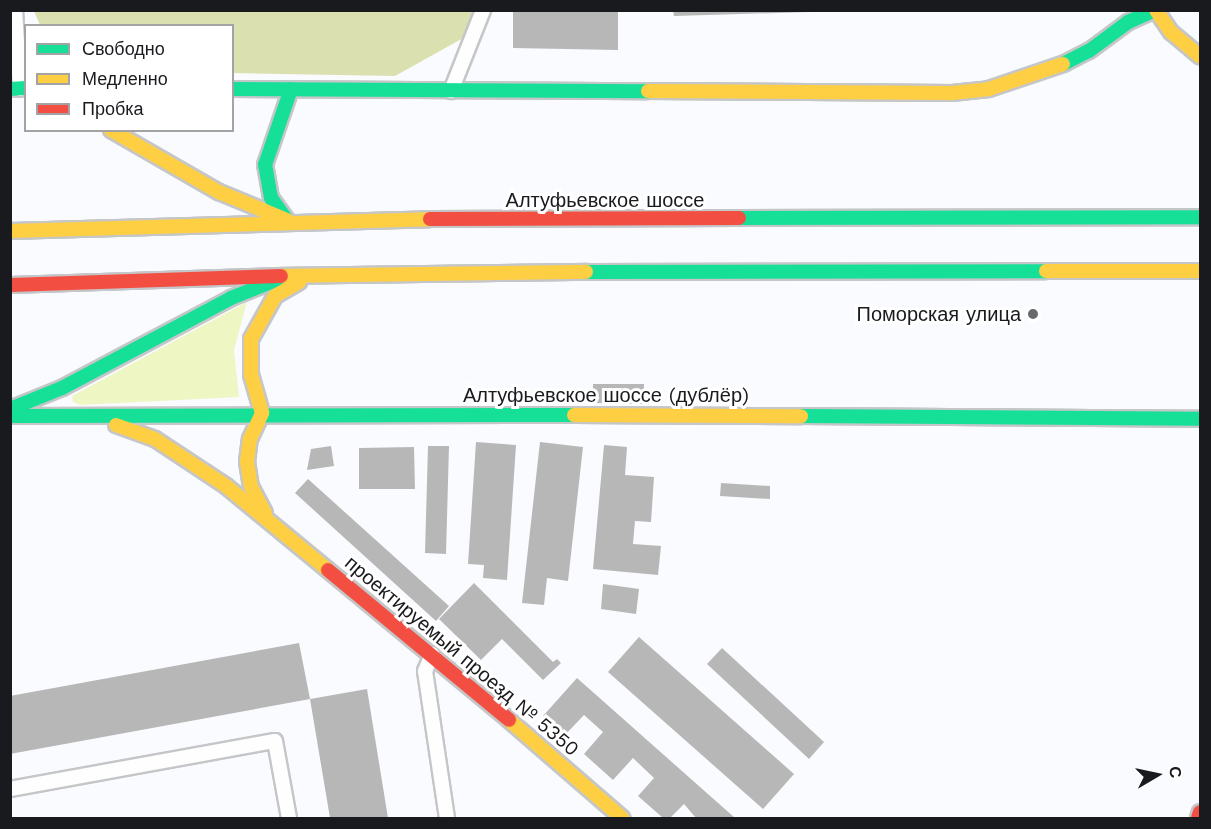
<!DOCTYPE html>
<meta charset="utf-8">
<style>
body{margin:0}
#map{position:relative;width:1211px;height:829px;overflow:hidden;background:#fafbfe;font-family:"Work Sans",sans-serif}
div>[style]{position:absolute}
.green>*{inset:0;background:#eef6c3}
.forest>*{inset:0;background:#dae0af}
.building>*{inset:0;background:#b7b7b7}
.roads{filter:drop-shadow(2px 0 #c5c6c8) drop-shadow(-2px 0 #c5c6c8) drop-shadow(0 2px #c5c6c8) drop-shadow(0 -2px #c5c6c8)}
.lane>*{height:14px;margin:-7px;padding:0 7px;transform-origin:7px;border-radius:7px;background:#fefeff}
.fast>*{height:14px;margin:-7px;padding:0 7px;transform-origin:7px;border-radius:7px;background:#16e098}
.slow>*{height:14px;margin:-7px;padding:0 7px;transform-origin:7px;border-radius:7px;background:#ffcf43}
.jam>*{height:14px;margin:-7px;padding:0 7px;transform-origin:7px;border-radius:7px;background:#f24e42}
.dots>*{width:16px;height:16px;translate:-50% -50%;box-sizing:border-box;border:3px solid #fff;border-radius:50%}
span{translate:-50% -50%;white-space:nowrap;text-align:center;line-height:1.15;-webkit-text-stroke:6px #fff;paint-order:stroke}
.street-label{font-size:20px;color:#191a1d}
.poi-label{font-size:20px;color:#191a1d}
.right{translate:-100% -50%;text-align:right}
.frame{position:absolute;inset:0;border:12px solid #191a1d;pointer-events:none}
.legend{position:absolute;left:24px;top:24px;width:210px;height:108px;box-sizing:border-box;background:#fff;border:2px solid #a3a3a5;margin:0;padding:8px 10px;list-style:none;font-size:18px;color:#191a1d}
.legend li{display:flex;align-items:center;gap:12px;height:30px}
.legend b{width:30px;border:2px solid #a3a3a5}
.north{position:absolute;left:1127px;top:745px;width:60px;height:60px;-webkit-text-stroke:4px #fff;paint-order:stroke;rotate:81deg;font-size:16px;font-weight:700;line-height:24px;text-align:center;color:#191a1d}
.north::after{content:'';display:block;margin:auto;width:21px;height:27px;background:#191a1d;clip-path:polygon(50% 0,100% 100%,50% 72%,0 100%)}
</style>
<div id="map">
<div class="green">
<div style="clip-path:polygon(247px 302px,234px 350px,239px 397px,80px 405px,73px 402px,72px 396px)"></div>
</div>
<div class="forest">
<div style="clip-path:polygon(34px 11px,492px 11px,465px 37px,395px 76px,233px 73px,232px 26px,40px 25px)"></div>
</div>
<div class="building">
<div style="clip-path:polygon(513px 10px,618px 10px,618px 50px,513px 48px)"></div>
<div style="clip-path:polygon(673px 10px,809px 10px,809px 12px,674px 16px)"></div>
<div style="clip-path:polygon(593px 384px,644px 384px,644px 404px,593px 403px)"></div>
<div style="clip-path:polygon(476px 442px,516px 445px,507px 580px,483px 578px,484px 565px,468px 564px)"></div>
<div style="clip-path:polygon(540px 442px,583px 447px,568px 581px,547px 578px,544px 605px,522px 603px)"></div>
<div style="clip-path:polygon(604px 445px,627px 447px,625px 475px,654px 477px,651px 522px,635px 521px,633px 544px,661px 546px,658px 575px,593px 569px)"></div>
<div style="clip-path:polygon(331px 446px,334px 466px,307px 470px,311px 449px)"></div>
<div style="clip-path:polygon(428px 446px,449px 446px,446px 554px,425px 553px)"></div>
<div style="clip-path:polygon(414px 447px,415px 489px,359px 489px,359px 448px)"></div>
<div style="clip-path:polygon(308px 479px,449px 606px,436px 621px,295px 493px)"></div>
<div style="clip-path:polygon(721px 483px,770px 486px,770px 499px,720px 496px)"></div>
<div style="clip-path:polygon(474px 583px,553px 662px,557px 659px,561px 663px,543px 680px,502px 639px,481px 660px,439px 619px)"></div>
<div style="clip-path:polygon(603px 584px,639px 589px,636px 614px,601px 609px)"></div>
<div style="clip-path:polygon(639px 637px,794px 774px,763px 809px,608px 672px)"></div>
<div style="clip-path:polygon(299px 643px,310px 699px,10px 754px,10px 696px)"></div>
<div style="clip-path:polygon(722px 648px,824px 742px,809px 759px,707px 664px)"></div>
<div style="clip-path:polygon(577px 678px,735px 818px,696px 818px,684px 804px,670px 818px,663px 818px,638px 796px,654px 778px,633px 758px,613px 780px,584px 754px,603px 732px,584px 715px,564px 736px,543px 716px)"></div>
<div style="clip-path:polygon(367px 689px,388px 818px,330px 818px,310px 699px)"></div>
</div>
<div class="roads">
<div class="lane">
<div style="left:15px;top:10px;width:79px;rotate:86.4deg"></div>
<div style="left:451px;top:91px;width:87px;rotate:-68.4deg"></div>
<div style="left:432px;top:654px;width:18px;rotate:112deg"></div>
<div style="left:425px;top:671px;width:149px;rotate:81.5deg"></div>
<div style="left:10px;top:789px;width:269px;rotate:-10.3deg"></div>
<div style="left:275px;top:741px;width:78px;rotate:79.7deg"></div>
</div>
<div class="fast">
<div style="left:1063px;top:64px;width:29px;rotate:-27deg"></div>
<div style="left:1089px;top:51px;width:49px;rotate:-36.6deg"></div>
<div style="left:1128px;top:22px;width:30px;rotate:-24deg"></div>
<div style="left:10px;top:89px;width:16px;rotate:-4deg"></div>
<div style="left:232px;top:89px;width:416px;rotate:0.3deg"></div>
<div style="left:739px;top:218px;width:461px;rotate:-0.1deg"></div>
<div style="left:287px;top:220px;width:27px;rotate:-126deg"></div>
<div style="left:271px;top:198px;width:34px;rotate:-100deg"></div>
<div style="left:265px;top:165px;width:80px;rotate:-71.1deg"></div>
<div style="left:586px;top:272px;width:460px;rotate:-0.1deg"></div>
<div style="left:10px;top:409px;width:56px;rotate:-22deg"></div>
<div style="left:62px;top:388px;width:191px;rotate:-28deg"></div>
<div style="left:231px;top:298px;width:54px;rotate:-21.8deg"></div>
<div style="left:10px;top:416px;width:564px;rotate:-0.1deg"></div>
<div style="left:801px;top:416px;width:399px;rotate:0.4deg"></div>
</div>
<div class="slow">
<div style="left:1156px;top:10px;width:27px;rotate:56deg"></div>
<div style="left:1171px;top:32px;width:38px;rotate:40deg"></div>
<div style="left:648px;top:91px;width:304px;rotate:0.4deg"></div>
<div style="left:952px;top:93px;width:37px;rotate:-6deg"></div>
<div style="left:989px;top:89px;width:78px;rotate:-18.7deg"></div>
<div style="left:111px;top:130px;width:125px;rotate:29.9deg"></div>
<div style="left:219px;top:192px;width:74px;rotate:22.4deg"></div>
<div style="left:10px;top:231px;width:420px;rotate:-1.6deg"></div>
<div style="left:1046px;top:271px;width:154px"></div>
<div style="left:281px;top:276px;width:305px;rotate:-0.8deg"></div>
<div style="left:574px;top:415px;width:227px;rotate:0.3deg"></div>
<div style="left:116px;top:425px;width:41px;rotate:19.7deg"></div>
<div style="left:155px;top:439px;width:85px;rotate:33.5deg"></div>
<div style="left:226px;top:486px;width:132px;rotate:39.5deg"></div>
<div style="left:265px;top:513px;width:30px;rotate:-118deg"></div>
<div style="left:251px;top:487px;width:25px;rotate:-99deg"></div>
<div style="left:247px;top:462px;width:23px;rotate:-83deg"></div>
<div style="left:250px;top:439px;width:29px;rotate:-65deg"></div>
<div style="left:262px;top:413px;width:40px;rotate:-106deg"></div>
<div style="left:251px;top:375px;width:36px;rotate:-90deg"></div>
<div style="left:251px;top:339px;width:49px;rotate:-60.8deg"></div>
<div style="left:275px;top:296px;width:28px;rotate:-30deg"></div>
<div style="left:509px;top:720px;width:150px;rotate:40.9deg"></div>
</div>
<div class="jam">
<div style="left:430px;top:219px;width:309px;rotate:-0.2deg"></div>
<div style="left:10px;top:285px;width:271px;rotate:-1.9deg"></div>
<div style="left:328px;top:570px;width:235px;rotate:39.6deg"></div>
<div style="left:1198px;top:818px;width:6px;rotate:-72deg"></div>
</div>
</div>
<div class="dots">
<div style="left:1033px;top:314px;background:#68696c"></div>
</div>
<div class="street-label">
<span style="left:605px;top:200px">Алтуфьевское шоссе</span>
<span style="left:606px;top:395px">Алтуфьевское шоссе (дублёр)</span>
<span style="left:462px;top:656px;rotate:40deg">проектируемый проезд № 5350</span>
</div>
<div class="poi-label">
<span class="right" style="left:1021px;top:314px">Поморская улица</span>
</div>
<div class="frame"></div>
<ul class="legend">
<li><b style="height:8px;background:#16e098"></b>Свободно</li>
<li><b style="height:8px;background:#ffcf43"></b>Медленно</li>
<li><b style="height:8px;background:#f24e42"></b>Пробка</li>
</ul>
<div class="north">С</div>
</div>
